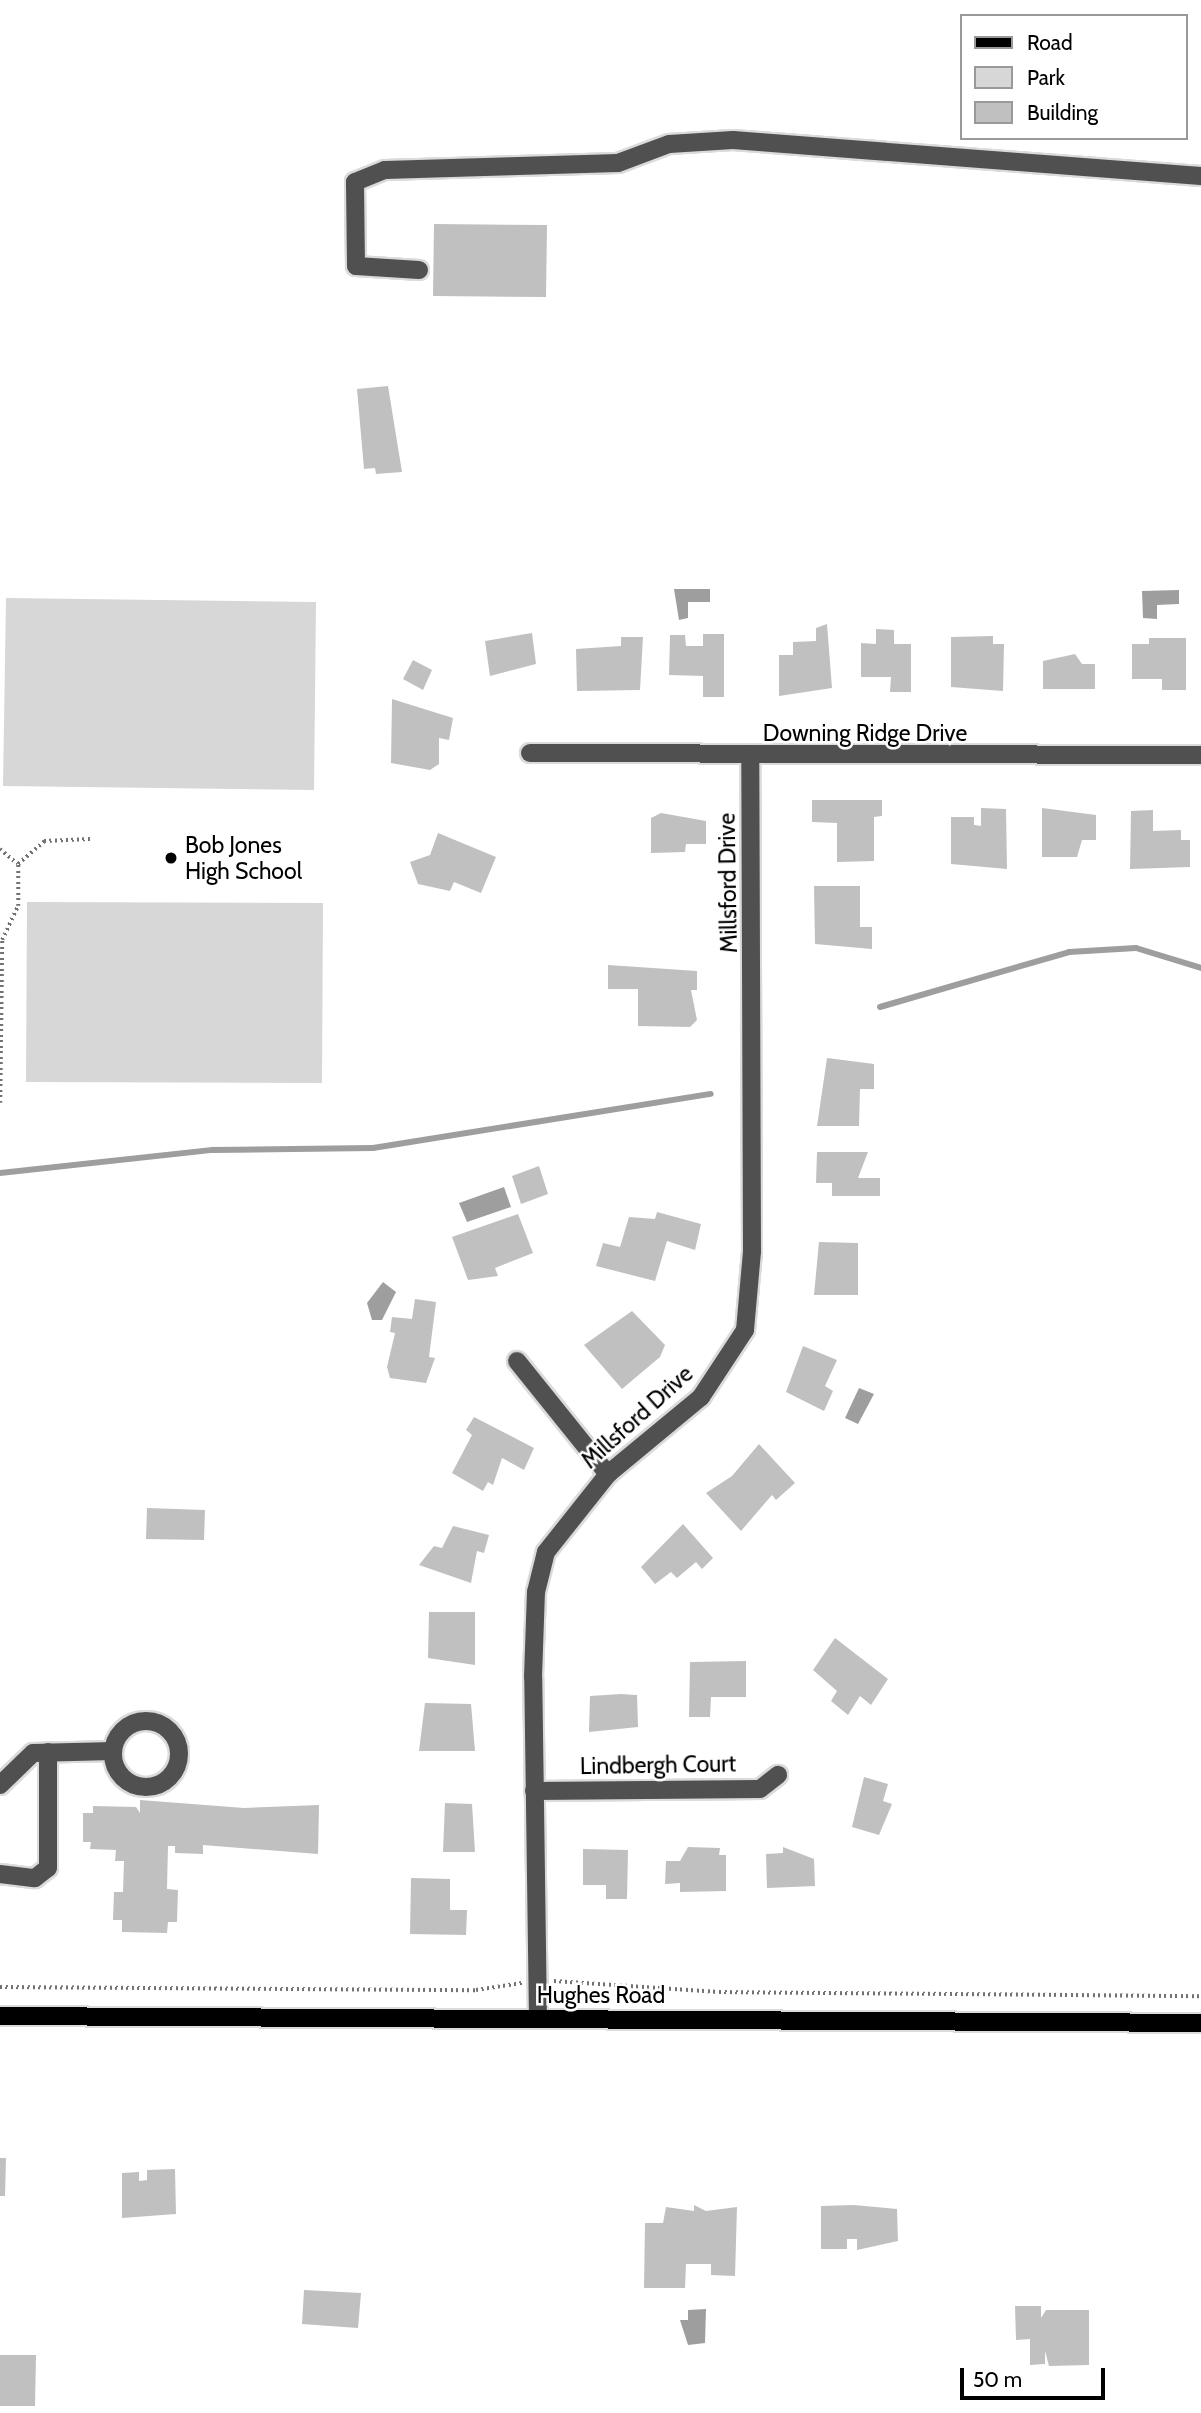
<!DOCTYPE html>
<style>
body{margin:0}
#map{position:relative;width:1201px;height:2413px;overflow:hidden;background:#fff;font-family:Cabin,sans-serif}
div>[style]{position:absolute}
.green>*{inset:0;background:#d7d7d7}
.water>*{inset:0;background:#9e9e9e}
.stream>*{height:6px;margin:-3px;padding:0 3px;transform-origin:3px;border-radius:3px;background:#9e9e9e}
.building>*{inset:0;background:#c0c0c0}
.path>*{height:3.5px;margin-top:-1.75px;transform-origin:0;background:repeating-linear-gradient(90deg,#727272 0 2px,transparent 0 5.5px)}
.roads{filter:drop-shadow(2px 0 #dbdbdb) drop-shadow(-2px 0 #dbdbdb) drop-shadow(0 2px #dbdbdb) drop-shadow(0 -2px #dbdbdb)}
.minor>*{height:18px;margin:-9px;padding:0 9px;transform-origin:9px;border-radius:9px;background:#505050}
.minor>.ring{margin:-9px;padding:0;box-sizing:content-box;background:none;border:18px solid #505050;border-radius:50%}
.major>*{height:18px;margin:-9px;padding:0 9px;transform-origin:9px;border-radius:9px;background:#000}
.dots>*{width:19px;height:19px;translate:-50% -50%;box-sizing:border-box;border:4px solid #fff;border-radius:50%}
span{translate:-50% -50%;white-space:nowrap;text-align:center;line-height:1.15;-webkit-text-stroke:5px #fff;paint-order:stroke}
.street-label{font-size:23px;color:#000}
.poi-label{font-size:23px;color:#000}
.left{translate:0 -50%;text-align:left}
.legend{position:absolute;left:960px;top:14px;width:228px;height:126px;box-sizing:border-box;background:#fff;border:2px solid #999;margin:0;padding:9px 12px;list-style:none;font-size:21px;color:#000}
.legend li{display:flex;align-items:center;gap:14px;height:35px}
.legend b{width:35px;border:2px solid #999}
.scale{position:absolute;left:960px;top:2368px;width:145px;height:32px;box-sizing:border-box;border:4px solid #000;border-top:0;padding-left:9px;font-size:21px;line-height:24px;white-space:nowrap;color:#000;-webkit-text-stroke:5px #fff;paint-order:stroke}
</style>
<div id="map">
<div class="green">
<div style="clip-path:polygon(6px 598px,316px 602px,314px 790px,3px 786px)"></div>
<div style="clip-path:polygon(27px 902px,323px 903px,322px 1083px,26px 1082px)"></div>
</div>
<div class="water">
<div style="clip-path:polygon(674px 589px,710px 589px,710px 602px,688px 602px,688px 618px,679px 620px)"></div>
<div style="clip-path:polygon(1179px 590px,1179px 604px,1157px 605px,1157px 619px,1143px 618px,1142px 591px)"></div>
<div style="clip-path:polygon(504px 1187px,511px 1207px,467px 1222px,459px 1203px)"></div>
<div style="clip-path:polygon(383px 1282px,396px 1292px,382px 1320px,372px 1320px,367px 1303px)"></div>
<div style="clip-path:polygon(859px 1388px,874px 1394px,858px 1424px,845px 1418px)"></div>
<div style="clip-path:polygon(706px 2309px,705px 2343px,688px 2345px,680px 2320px,688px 2320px,688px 2310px)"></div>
</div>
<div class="stream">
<div style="left:880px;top:1007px;width:197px;rotate:-16.2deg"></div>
<div style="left:1069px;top:952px;width:67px;rotate:-3.4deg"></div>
<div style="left:1136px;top:948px;width:68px;rotate:17.1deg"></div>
<div style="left:0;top:1173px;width:214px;rotate:-6.2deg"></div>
<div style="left:213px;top:1150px;width:160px;rotate:-0.7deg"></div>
<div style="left:373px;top:1148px;width:342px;rotate:-9.1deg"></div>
</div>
<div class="building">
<div style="clip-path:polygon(434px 224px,547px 225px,546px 297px,433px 296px)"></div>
<div style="clip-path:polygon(388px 386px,402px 472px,376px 474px,375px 468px,364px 469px,357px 389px)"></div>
<div style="clip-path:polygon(827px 624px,832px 688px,779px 696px,779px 655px,793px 655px,793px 642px,816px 641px,816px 628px)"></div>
<div style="clip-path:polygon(876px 629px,894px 630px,894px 644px,911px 644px,911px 692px,890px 692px,891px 677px,861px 677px,861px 643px,876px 644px)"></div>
<div style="clip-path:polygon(532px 633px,536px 664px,490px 676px,485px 641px)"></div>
<div style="clip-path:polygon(703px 634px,724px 634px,724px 697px,703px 697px,703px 676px,669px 675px,670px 635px,685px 635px,686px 646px,703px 646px)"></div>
<div style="clip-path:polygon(993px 636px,993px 644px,1004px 644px,1003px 691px,951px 687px,951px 637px)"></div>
<div style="clip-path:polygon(621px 637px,643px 637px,640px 690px,577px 691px,576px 649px,621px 646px)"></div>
<div style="clip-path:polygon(1149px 638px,1186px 638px,1186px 690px,1162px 690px,1162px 679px,1132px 679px,1132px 644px,1149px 644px)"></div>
<div style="clip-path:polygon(1075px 654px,1082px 664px,1095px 664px,1095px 689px,1043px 689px,1043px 661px)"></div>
<div style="clip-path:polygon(413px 660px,432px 670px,423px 690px,403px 679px)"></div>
<div style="clip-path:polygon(392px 699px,453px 718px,449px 740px,439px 738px,439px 764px,430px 770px,391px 763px)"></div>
<div style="clip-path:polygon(812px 800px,882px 800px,882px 816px,874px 817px,874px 861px,837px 862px,837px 823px,812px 822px)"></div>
<div style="clip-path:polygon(981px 808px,1006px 809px,1007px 869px,951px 864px,951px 817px,974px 817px,974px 825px,981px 826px)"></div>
<div style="clip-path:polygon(1042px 808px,1096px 815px,1096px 840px,1082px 840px,1077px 857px,1042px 857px)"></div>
<div style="clip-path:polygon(1153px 810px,1153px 831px,1181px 830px,1181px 840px,1190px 840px,1190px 867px,1130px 869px,1131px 811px)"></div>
<div style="clip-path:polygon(661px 813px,706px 821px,706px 844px,686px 844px,685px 852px,651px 853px,651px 818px)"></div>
<div style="clip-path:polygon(438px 833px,496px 857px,481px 893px,454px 882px,450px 891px,418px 884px,410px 862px,430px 855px)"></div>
<div style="clip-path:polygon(814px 886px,860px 886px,860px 927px,872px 927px,872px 949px,815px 944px)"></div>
<div style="clip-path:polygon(608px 965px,697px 971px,697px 990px,691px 990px,697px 1020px,690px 1027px,638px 1026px,638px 989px,608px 989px)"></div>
<div style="clip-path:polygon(827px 1058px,874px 1064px,874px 1089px,860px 1089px,859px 1126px,817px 1126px)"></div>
<div style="clip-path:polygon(817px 1152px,868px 1152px,858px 1178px,880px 1178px,880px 1196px,832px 1196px,832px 1183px,816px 1183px)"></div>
<div style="clip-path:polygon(539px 1166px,548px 1194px,521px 1204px,512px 1176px)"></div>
<div style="clip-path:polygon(657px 1212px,701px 1224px,695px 1250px,667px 1241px,655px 1281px,596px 1266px,603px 1243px,620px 1247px,629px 1217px,655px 1219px)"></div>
<div style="clip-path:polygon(518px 1214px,533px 1253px,495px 1268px,498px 1276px,468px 1280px,452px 1237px)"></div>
<div style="clip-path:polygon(819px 1242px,858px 1243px,858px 1295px,814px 1295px)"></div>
<div style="clip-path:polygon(415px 1299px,436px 1302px,429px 1357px,435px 1358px,426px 1383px,390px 1378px,387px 1367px,395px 1333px,390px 1332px,392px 1317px,412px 1319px)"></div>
<div style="clip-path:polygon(632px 1311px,665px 1345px,660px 1357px,622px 1389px,584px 1345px)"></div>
<div style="clip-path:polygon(803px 1346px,837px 1360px,825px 1386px,833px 1391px,824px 1411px,786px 1392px)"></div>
<div style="clip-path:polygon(474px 1417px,534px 1448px,524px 1470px,502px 1458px,493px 1485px,488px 1482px,483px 1491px,452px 1473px,472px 1435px,466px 1430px)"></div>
<div style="clip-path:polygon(759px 1444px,795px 1483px,776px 1500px,772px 1495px,741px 1531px,706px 1493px,732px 1476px)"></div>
<div style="clip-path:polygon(147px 1508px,205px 1510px,204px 1540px,146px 1539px)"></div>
<div style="clip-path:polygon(683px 1524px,713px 1558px,702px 1569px,696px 1562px,677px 1578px,671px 1572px,655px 1584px,641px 1567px)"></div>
<div style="clip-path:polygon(453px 1526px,489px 1535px,484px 1553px,477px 1551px,471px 1583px,419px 1565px,434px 1546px,442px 1548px)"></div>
<div style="clip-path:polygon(429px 1612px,475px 1612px,475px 1665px,428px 1658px)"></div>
<div style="clip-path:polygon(835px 1638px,888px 1679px,871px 1705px,860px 1696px,848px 1715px,831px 1701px,837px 1691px,813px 1670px)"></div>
<div style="clip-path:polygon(746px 1661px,746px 1697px,711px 1697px,710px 1717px,689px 1717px,690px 1662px)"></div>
<div style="clip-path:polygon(621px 1694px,637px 1695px,638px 1727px,589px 1732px,590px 1696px)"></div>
<div style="clip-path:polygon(425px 1703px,471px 1704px,475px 1751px,419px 1751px)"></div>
<div style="clip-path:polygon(864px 1777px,888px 1784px,883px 1801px,892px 1804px,879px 1835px,852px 1827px)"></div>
<div style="clip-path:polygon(140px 1800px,244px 1808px,319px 1805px,318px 1854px,203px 1845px,203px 1854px,175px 1853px,175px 1846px,168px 1846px,167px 1889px,178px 1890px,177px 1922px,168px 1922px,167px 1933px,122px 1932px,122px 1920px,113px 1920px,114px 1892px,123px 1892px,124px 1861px,115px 1861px,116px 1850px,90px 1849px,91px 1842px,83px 1842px,83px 1813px,93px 1813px,93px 1806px,136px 1807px,140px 1813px)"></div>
<div style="clip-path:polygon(445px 1803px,472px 1804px,475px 1852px,443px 1852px)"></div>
<div style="clip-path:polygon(688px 1847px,720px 1848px,719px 1855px,726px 1855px,726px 1891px,680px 1892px,680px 1883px,665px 1884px,666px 1861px,680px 1861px)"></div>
<div style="clip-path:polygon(783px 1847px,814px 1859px,815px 1886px,767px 1888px,766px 1854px,783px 1853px)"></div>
<div style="clip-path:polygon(583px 1849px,628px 1850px,627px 1899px,606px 1899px,606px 1885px,583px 1885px)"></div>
<div style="clip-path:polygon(411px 1878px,450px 1879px,450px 1910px,467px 1910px,466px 1935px,410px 1934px)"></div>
<div style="clip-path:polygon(0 2158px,6px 2158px,5px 2196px,0 2196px)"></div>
<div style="clip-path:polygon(175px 2169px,176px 2214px,122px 2218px,122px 2173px,139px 2172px,139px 2181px,147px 2180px,147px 2170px)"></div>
<div style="clip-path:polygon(694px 2205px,706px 2211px,737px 2207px,735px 2276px,711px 2275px,711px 2264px,686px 2264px,685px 2288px,644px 2288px,645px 2223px,663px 2223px,666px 2207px,694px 2211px)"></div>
<div style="clip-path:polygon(854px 2205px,897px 2209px,898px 2241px,857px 2250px,857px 2239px,847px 2239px,847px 2249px,821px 2249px,821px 2206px)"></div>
<div style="clip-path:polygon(304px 2290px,361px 2293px,358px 2328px,302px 2324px)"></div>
<div style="clip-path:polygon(1015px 2306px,1041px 2306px,1041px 2318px,1046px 2310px,1089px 2310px,1089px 2365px,1049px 2366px,1045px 2351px,1045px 2364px,1030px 2365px,1030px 2339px,1016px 2340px)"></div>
<div style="clip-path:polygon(0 2355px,36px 2355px,35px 2406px,0 2406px)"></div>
</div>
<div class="path">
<div style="left:0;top:849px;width:23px;rotate:40deg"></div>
<div style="left:0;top:1103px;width:163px;rotate:-89.3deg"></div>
<div style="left:2px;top:940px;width:38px;rotate:-65deg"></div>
<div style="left:18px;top:906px;width:42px;rotate:-90deg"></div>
<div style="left:18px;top:864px;width:35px;rotate:-41deg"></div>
<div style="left:44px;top:841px;width:46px;rotate:-2.5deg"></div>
<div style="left:554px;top:1981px;width:165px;rotate:3.8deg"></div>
<div style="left:719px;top:1992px;width:482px;rotate:0.5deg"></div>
<div style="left:0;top:1987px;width:476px;rotate:0.4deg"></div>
<div style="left:476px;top:1990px;width:47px;rotate:-8.7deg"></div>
</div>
<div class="roads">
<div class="minor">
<div style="left:419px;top:270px;width:63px;rotate:-176.4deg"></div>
<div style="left:356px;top:266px;width:84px;rotate:-90.7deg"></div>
<div style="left:355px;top:182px;width:32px;rotate:-22deg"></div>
<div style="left:385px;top:170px;width:233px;rotate:-1.7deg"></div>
<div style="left:618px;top:163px;width:54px;rotate:-20.4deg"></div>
<div style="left:669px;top:144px;width:64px;rotate:-3.6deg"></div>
<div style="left:733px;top:140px;width:469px;rotate:4.4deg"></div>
<div style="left:530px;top:753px;width:671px;rotate:0.17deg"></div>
<div style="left:517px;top:1361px;width:145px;rotate:51.2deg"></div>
<div class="ring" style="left:113px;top:1721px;width:48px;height:48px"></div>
<div style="left:0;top:1785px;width:46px;rotate:-44.1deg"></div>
<div style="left:33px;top:1753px;width:80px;rotate:-1.4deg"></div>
<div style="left:534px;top:1791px;width:226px;rotate:-0.5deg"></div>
<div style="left:760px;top:1789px;width:23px;rotate:-38deg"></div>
<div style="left:0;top:1874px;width:35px;rotate:7deg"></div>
<div style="left:35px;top:1878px;width:16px;rotate:-38deg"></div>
<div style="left:48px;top:1868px;width:116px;rotate:-90deg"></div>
<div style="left:538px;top:2019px;width:342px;rotate:-90.8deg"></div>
<div style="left:533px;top:1677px;width:85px;rotate:-88deg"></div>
<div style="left:536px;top:1592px;width:41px;rotate:-76deg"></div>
<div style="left:546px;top:1552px;width:100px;rotate:-51.5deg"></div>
<div style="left:608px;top:1474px;width:121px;rotate:-39.6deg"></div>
<div style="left:701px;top:1397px;width:80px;rotate:-56.7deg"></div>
<div style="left:745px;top:1330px;width:79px;rotate:-84.9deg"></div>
<div style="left:752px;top:1251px;width:493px;rotate:-90.2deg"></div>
</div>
<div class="major">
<div style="left:0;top:2016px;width:1201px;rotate:0.33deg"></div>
</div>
</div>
<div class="dots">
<div style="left:171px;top:858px;background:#000"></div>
</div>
<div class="street-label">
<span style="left:865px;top:733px">Downing Ridge Drive</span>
<span style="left:728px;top:883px;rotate:-91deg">Millsford Drive</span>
<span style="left:637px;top:1417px;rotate:-42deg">Millsford Drive</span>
<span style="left:658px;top:1765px;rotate:-1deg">Lindbergh Court</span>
<span style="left:601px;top:1995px">Hughes Road</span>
</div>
<div class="poi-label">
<span class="left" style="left:185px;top:858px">Bob Jones<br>High School</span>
</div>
<ul class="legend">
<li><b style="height:9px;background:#000"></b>Road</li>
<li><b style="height:19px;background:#d7d7d7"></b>Park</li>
<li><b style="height:19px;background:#c0c0c0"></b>Building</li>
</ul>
<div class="scale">50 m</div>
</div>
